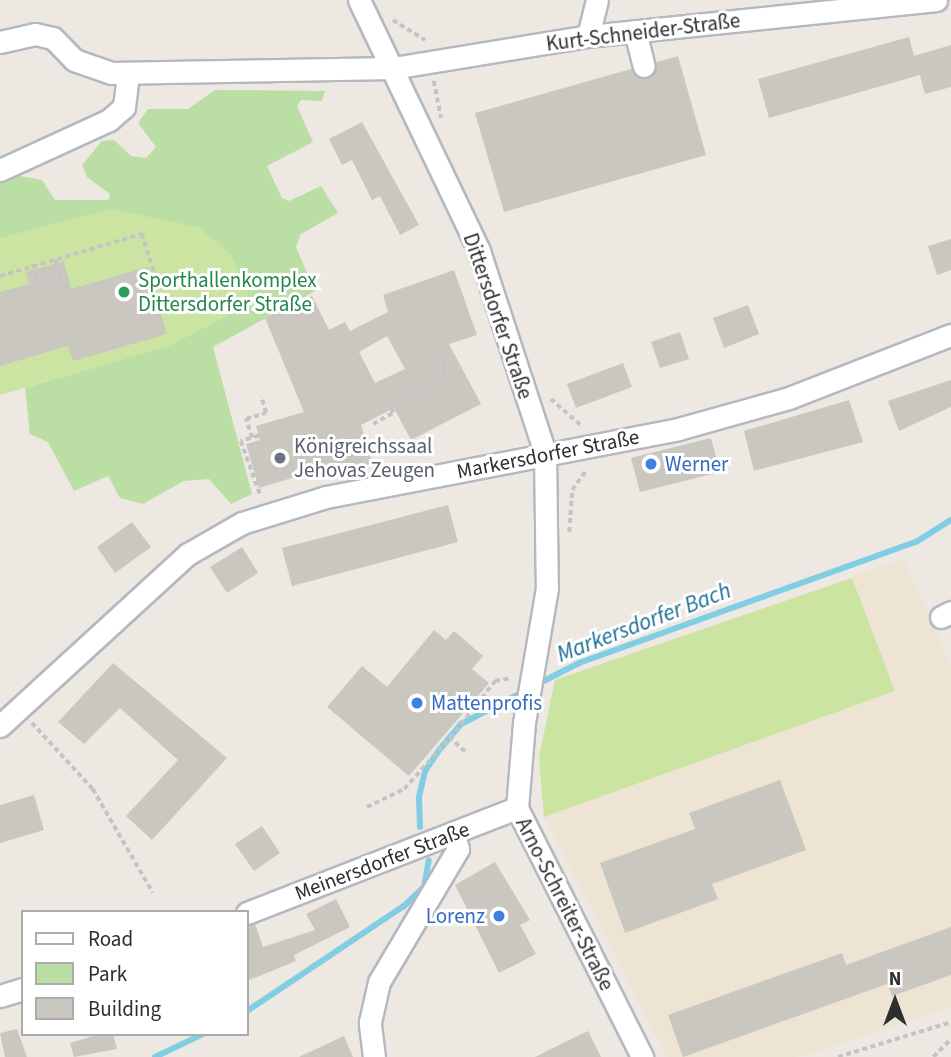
<!DOCTYPE html>
<meta charset="utf-8">
<style>
body{margin:0}
#map{position:relative;width:951px;height:1057px;overflow:hidden;background:#ede8e2;font-family:"Source Sans 3",sans-serif}
div>[style]{position:absolute}
.education>*{inset:0;background:#ede4d4}
.green>*{inset:0;background:#bbdea5}
.pitch>*{inset:0;background:#cbe4a2}
.stream>*{height:6px;margin:-3px;padding:0 3px;transform-origin:3px;border-radius:3px;background:#81cee4}
.building>*{inset:0;background:#cac6c0}
.path>*{height:3.5px;margin-top:-1.75px;transform-origin:0;background:repeating-linear-gradient(90deg,#c4c4c4 0 5px,transparent 0 8.5px)}
.roads{filter:drop-shadow(2px 0 #b5b8c0) drop-shadow(-2px 0 #b5b8c0) drop-shadow(0 2px #b5b8c0) drop-shadow(0 -2px #b5b8c0)}
.minor>*{height:21px;margin:-10.5px;padding:0 10.5px;transform-origin:10.5px;border-radius:10.5px;background:#fff}
.dots>*{width:19px;height:19px;translate:-50% -50%;box-sizing:border-box;border:4px solid #fff;border-radius:50%}
span{translate:-50% -50%;white-space:nowrap;text-align:center;line-height:1.15;-webkit-text-stroke:6px #fff;paint-order:stroke}
.street-label{font-size:21px;color:#2e2e2e}
.leisure-label{font-size:21px;color:#27864d}
.left{translate:0 -50%;text-align:left}
.worship-label{font-size:21px;color:#5b616d}
.shop-label{font-size:21px;color:#366cbe}
.right{translate:-100% -50%;text-align:right}
.water-label{font-size:23px;color:#1c7094;font-style:italic}
.legend{position:absolute;left:21px;top:910px;width:228px;height:126px;box-sizing:border-box;background:#fff;border:2px solid #ababab;margin:0;padding:9px 12px;list-style:none;font-size:21px;color:#2e2e2e}
.legend li{display:flex;align-items:center;gap:14px;height:35px}
.legend b{width:35px;border:2px solid #ababab}
.north{position:absolute;left:860px;top:966px;width:70px;height:70px;-webkit-text-stroke:5px #fff;paint-order:stroke;rotate:0deg;font-size:19px;font-weight:700;line-height:28px;text-align:center;color:#2e2e2e}
.north::after{content:'';display:block;margin:auto;width:24px;height:32px;background:#2e2e2e;clip-path:polygon(50% 0,100% 100%,50% 72%,0 100%)}
</style>
<div id="map">
<div class="education">
<div style="clip-path:polygon(904px 559px,951px 666px,951px 1008px,797px 1057px,667px 1057px,544px 817px,539px 757px,555px 680px)"></div>
</div>
<div class="green">
<div style="clip-path:polygon(215px 90px,325px 91px,322px 101px,301px 100px,297px 106px,313px 142px,267px 166px,282px 198px,289px 201px,321px 186px,338px 213px,301px 234px,296px 247px,315px 291px,213px 347px,252px 494px,231px 504px,209px 479px,184px 481px,143px 504px,120px 498px,108px 476px,74px 491px,48px 442px,30px 434px,25px 388px,170px 345px,0 254px,0 181px,15px 175px,42px 180px,55px 200px,109px 200px,110px 194px,87px 177px,82px 165px,102px 141px,114px 140px,131px 156px,146px 158px,156px 147px,138px 123px,148px 109px,188px 109px)"></div>
</div>
<div class="pitch">
<div style="clip-path:polygon(111px 209px,198px 227px,231px 254px,252px 303px,171px 345px,0 395px,0 238px)"></div>
<div style="clip-path:polygon(852px 578px,895px 691px,544px 817px,539px 757px,555px 680px)"></div>
</div>
<div class="stream">
<div style="left:534px;top:686px;width:51px;rotate:-27.1deg"></div>
<div style="left:579px;top:663px;width:358px;rotate:-19.8deg"></div>
<div style="left:916px;top:542px;width:41px;rotate:-32.2deg"></div>
<div style="left:420px;top:827px;width:30px;rotate:-92deg"></div>
<div style="left:419px;top:797px;width:27px;rotate:-77deg"></div>
<div style="left:425px;top:771px;width:27px;rotate:-56deg"></div>
<div style="left:440px;top:749px;width:33px;rotate:-50deg"></div>
<div style="left:461px;top:724px;width:72px;rotate:-27.3deg"></div>
<div style="left:247px;top:1011px;width:189px;rotate:-33.8deg"></div>
<div style="left:404px;top:906px;width:28px;rotate:-44deg"></div>
<div style="left:424px;top:887px;width:27px;rotate:-80deg"></div>
<div style="left:155px;top:1057px;width:53px;rotate:-25.6deg"></div>
</div>
<div class="building">
<div style="clip-path:polygon(909px 37px,914px 56px,951px 45px,951px 87px,925px 94px,920px 75px,769px 118px,758px 79px)"></div>
<div style="clip-path:polygon(678px 56px,706px 155px,504px 212px,475px 113px,631px 69px,648px 78px,657px 62px)"></div>
<div style="clip-path:polygon(362px 122px,419px 225px,400px 235px,380px 196px,372px 200px,352px 160px,342px 165px,329px 139px)"></div>
<div style="clip-path:polygon(951px 239px,951px 270px,937px 275px,928px 246px)"></div>
<div style="clip-path:polygon(64px 261px,71px 289px,148px 267px,167px 334px,73px 361px,68px 346px,0 366px,0 292px,29px 284px,26px 272px)"></div>
<div style="clip-path:polygon(evenodd,454px 270px,477px 335px,449px 344px,481px 404px,411px 440px,394px 408px,361px 425px,372px 463px,343px 474px,340px 463px,259px 488px,246px 444px,260px 440px,256px 426px,304px 412px,265px 318px,312px 296px,329px 330px,345px 322px,350px 331px,388px 312px,383px 295px,454px 270px,387px 336px,405px 369px,375px 383px,359px 352px,387px 336px)"></div>
<div style="clip-path:polygon(748px 305px,759px 334px,724px 348px,713px 318px)"></div>
<div style="clip-path:polygon(680px 332px,689px 359px,660px 368px,651px 342px)"></div>
<div style="clip-path:polygon(623px 363px,632px 387px,576px 408px,567px 384px)"></div>
<div style="clip-path:polygon(951px 380px,951px 407px,899px 431px,888px 401px)"></div>
<div style="clip-path:polygon(849px 400px,863px 442px,754px 471px,744px 431px)"></div>
<div style="clip-path:polygon(711px 438px,720px 472px,640px 492px,631px 458px)"></div>
<div style="clip-path:polygon(448px 505px,458px 542px,292px 586px,282px 548px)"></div>
<div style="clip-path:polygon(132px 522px,151px 547px,115px 573px,97px 547px)"></div>
<div style="clip-path:polygon(242px 547px,258px 573px,227px 593px,210px 567px)"></div>
<div style="clip-path:polygon(434px 630px,446px 640px,454px 631px,483px 656px,472px 669px,489px 683px,409px 776px,327px 707px,362px 666px,387px 687px)"></div>
<div style="clip-path:polygon(113px 663px,227px 758px,152px 840px,126px 816px,178px 760px,120px 708px,84px 744px,58px 722px)"></div>
<div style="clip-path:polygon(780px 780px,806px 850px,712px 884px,718px 899px,625px 933px,600px 863px,695px 829px,689px 813px)"></div>
<div style="clip-path:polygon(34px 795px,44px 830px,0 843px,0 805px)"></div>
<div style="clip-path:polygon(262px 826px,280px 853px,254px 871px,235px 844px)"></div>
<div style="clip-path:polygon(495px 862px,530px 920px,520px 925px,536px 954px,499px 973px,455px 885px)"></div>
<div style="clip-path:polygon(336px 899px,350px 927px,294px 955px,296px 961px,247px 981px,247px 926px,255px 924px,263px 947px,315px 930px,306px 914px)"></div>
<div style="clip-path:polygon(951px 927px,951px 975px,892px 996px,887px 984px,683px 1057px,668px 1015px,842px 953px,846px 965px)"></div>
<div style="clip-path:polygon(17px 1029px,27px 1057px,5px 1057px,0 1033px)"></div>
<div style="clip-path:polygon(588px 1031px,601px 1057px,535px 1057px,567px 1041px)"></div>
<div style="clip-path:polygon(100px 1034px,113px 1034px,117px 1049px,74px 1057px,70px 1043px)"></div>
<div style="clip-path:polygon(344px 1036px,353px 1057px,299px 1057px)"></div>
</div>
<div class="path">
<div style="left:393px;top:20px;width:38px;rotate:32deg"></div>
<div style="left:434px;top:81px;width:38px;rotate:79deg"></div>
<div style="left:55px;top:259px;width:34px;rotate:73deg"></div>
<div style="left:33px;top:264px;width:19px;rotate:74deg"></div>
<div style="left:0;top:276px;width:148px;rotate:-16.5deg"></div>
<div style="left:142px;top:234px;width:46px;rotate:72.3deg"></div>
<div style="left:156px;top:278px;width:5px;rotate:180deg"></div>
<div style="left:551px;top:399px;width:41px;rotate:41.1deg"></div>
<div style="left:373px;top:424px;width:23px;rotate:-29deg"></div>
<div style="left:393px;top:413px;width:10px;rotate:-114deg"></div>
<div style="left:389px;top:404px;width:62px;rotate:-27deg"></div>
<div style="left:444px;top:376px;width:17px;rotate:-93deg"></div>
<div style="left:259px;top:436px;width:19px;rotate:164deg"></div>
<div style="left:241px;top:441px;width:59px;rotate:70.3deg"></div>
<div style="left:252px;top:438px;width:20px;rotate:-108deg"></div>
<div style="left:246px;top:419px;width:21px;rotate:-17deg"></div>
<div style="left:266px;top:413px;width:17px;rotate:-107deg"></div>
<div style="left:569px;top:532px;width:42px;rotate:-85.9deg"></div>
<div style="left:572px;top:490px;width:26px;rotate:-54deg"></div>
<div style="left:32px;top:723px;width:90px;rotate:47.3deg"></div>
<div style="left:93px;top:789px;width:120px;rotate:60deg"></div>
<div style="left:465px;top:752px;width:21px;rotate:-137deg"></div>
<div style="left:450px;top:738px;width:73px;rotate:-51.7deg"></div>
<div style="left:495px;top:681px;width:15px;rotate:-11deg"></div>
<div style="left:367px;top:807px;width:41px;rotate:-25.9deg"></div>
<div style="left:404px;top:789px;width:69px;rotate:-48deg"></div>
<div style="left:838px;top:1057px;width:118px;rotate:-17.2deg"></div>
<div style="left:933px;top:1057px;width:25px;rotate:-45deg"></div>
</div>
<div class="roads">
<div class="minor">
<div style="left:359px;top:0;width:278px;rotate:64.4deg"></div>
<div style="left:479px;top:251px;width:213px;rotate:71.9deg"></div>
<div style="left:545px;top:453px;width:135px;rotate:89.2deg"></div>
<div style="left:547px;top:588px;width:137px;rotate:99.7deg"></div>
<div style="left:524px;top:723px;width:85px;rotate:94.7deg"></div>
<div style="left:517px;top:808px;width:279px;rotate:63.3deg"></div>
<div style="left:635px;top:31px;width:36px;rotate:76deg"></div>
<div style="left:588px;top:36px;width:37px;rotate:-76deg"></div>
<div style="left:0;top:42px;width:36px;rotate:-13deg"></div>
<div style="left:35px;top:34px;width:18px;rotate:13deg"></div>
<div style="left:53px;top:38px;width:30px;rotate:46deg"></div>
<div style="left:74px;top:60px;width:39px;rotate:19deg"></div>
<div style="left:111px;top:73px;width:282px;rotate:-1deg"></div>
<div style="left:393px;top:68px;width:198px;rotate:-9.3deg"></div>
<div style="left:588px;top:36px;width:350px;rotate:-5.9deg"></div>
<div style="left:0;top:170px;width:120px;rotate:-24.6deg"></div>
<div style="left:109px;top:120px;width:20px;rotate:-41deg"></div>
<div style="left:124px;top:107px;width:33px;rotate:-83deg"></div>
<div style="left:941px;top:617px;width:11px;rotate:-27deg"></div>
<div style="left:0;top:726px;width:255px;rotate:-42.5deg"></div>
<div style="left:188px;top:554px;width:62px;rotate:-29.9deg"></div>
<div style="left:242px;top:523px;width:88px;rotate:-17.2deg"></div>
<div style="left:326px;top:497px;width:359px;rotate:-10.9deg"></div>
<div style="left:678px;top:429px;width:115px;rotate:-15.6deg"></div>
<div style="left:789px;top:398px;width:174px;rotate:-21.3deg"></div>
<div style="left:247px;top:913px;width:290px;rotate:-21.3deg"></div>
<div style="left:0;top:996px;width:24px;rotate:-17deg"></div>
<div style="left:374px;top:1057px;width:35px;rotate:-97deg"></div>
<div style="left:370px;top:1022px;width:41px;rotate:-77.3deg"></div>
<div style="left:379px;top:982px;width:155px;rotate:-59.3deg"></div>
<div style="left:458px;top:849px;width:17px;rotate:-107deg"></div>
</div>
</div>
<div class="dots">
<div style="left:124px;top:292px;background:#2e9e5b"></div>
<div style="left:280px;top:458px;background:#6b7280"></div>
<div style="left:651px;top:464px;background:#3f7fe0"></div>
<div style="left:417px;top:703px;background:#3f7fe0"></div>
<div style="left:499px;top:916px;background:#3f7fe0"></div>
</div>
<div class="street-label">
<span style="left:643px;top:32px;rotate:-7deg">Kurt-Schneider-Straße</span>
<span style="left:498px;top:316px;rotate:71deg">Dittersdorfer Straße</span>
<span style="left:548px;top:454px;rotate:-11deg">Markersdorfer Straße</span>
<span style="left:382px;top:861px;rotate:-21deg">Meinersdorfer Straße</span>
<span style="left:565px;top:904px;rotate:63deg">Arno-Schreiter-Straße</span>
</div>
<div class="leisure-label">
<span class="left" style="left:138px;top:292px">Sporthallenkomplex<br>Dittersdorfer Straße</span>
</div>
<div class="worship-label">
<span class="left" style="left:294px;top:458px">Königreichssaal<br>Jehovas Zeugen</span>
</div>
<div class="shop-label">
<span class="left" style="left:665px;top:464px">Werner</span>
<span class="left" style="left:431px;top:703px">Mattenprofis</span>
<span class="right" style="left:485px;top:916px">Lorenz</span>
</div>
<div class="water-label">
<span style="left:644px;top:623px;rotate:-21deg">Markersdorfer Bach</span>
</div>
<ul class="legend">
<li><b style="height:9px;background:#fff"></b>Road</li>
<li><b style="height:19px;background:#bbdea5"></b>Park</li>
<li><b style="height:19px;background:#cac6c0"></b>Building</li>
</ul>
<div class="north">N</div>
</div>
